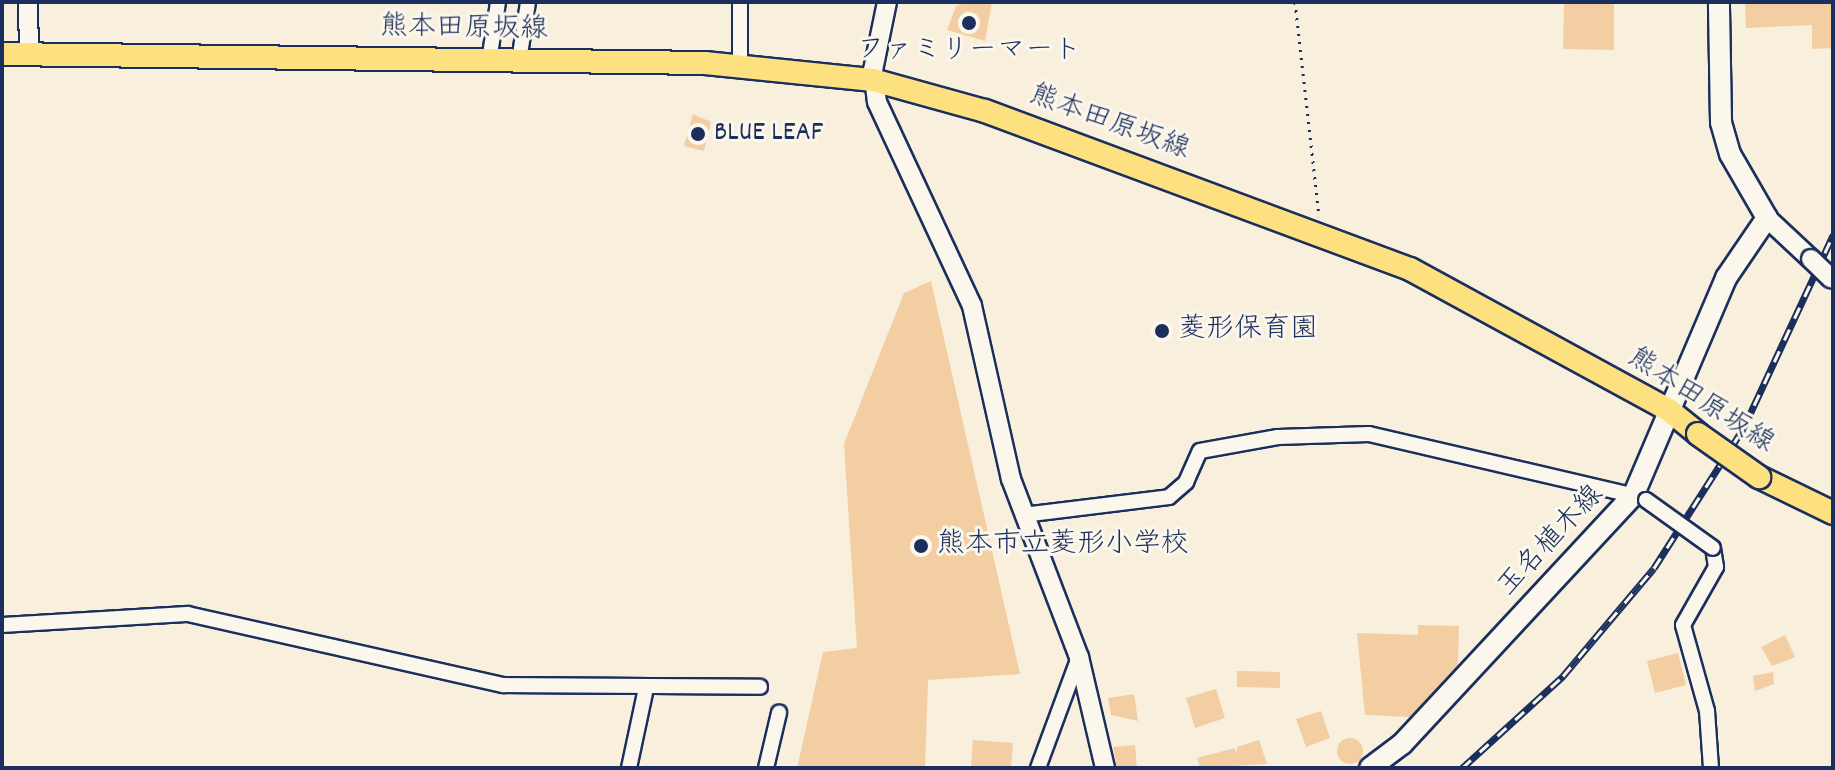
<!DOCTYPE html>
<meta charset="utf-8">
<style>
body{margin:0}
#map{position:relative;width:1835px;height:770px;overflow:hidden;background:#f9efdd;font-family:Dekko,"Klee One",sans-serif}
div>[style]{position:absolute}
.building>*{inset:0;background:#f3cea3}
.round{border-radius:50%}
.path>*{height:3px;margin-top:-1.5px;transform-origin:0;background:repeating-linear-gradient(90deg,#1b2f5e 0 2px,transparent 0 8px)}
.roads{filter:drop-shadow(2px 0 #1b2f5e) drop-shadow(-2px 0 #1b2f5e) drop-shadow(0 2px #1b2f5e) drop-shadow(0 -2px #1b2f5e)}
.minor>*{height:14px;margin:-7px;padding:0 7px;transform-origin:7px;border-radius:7px;background:#fbf7ec}
.tertiary>*{height:18px;margin:-9px;padding:0 9px;transform-origin:9px;border-radius:9px;background:#fbf7ec}
.secondary>*{height:20px;margin:-10px;padding:0 10px;transform-origin:10px;border-radius:10px;background:#fbf7ec}
.primary>*{height:22px;margin:-11px;padding:0 11px;transform-origin:11px;border-radius:11px;background:#fde080}
.rail>*{height:7px;margin-top:-3.5px;transform-origin:0;background:repeating-linear-gradient(90deg,#fbf7ec 0 12px,#1b2f5e 0 24px);box-sizing:border-box;border-block:2px solid #1b2f5e}
.bridges{filter:drop-shadow(2px 0 #1b2f5e) drop-shadow(-2px 0 #1b2f5e) drop-shadow(0 2px #1b2f5e) drop-shadow(0 -2px #1b2f5e)}
.minor-bridge>*{height:14px;margin:-7px;padding:0 7px;transform-origin:7px;border-radius:7px;background:#fbf7ec}
.tertiary-bridge>*{height:18px;margin:-9px;padding:0 9px;transform-origin:9px;border-radius:9px;background:#fbf7ec}
.primary-bridge>*{height:22px;margin:-11px;padding:0 11px;transform-origin:11px;border-radius:11px;background:#fde080}
.dots>*{width:22px;height:22px;translate:-50% -50%;box-sizing:border-box;border:4px solid #fbf7ec;border-radius:50%}
span{translate:-50% -50%;white-space:nowrap;text-align:center;line-height:1.15;-webkit-text-stroke:6px #fbf7ec;paint-order:stroke}
.street-label{font-size:28px;color:#1b2f5e}
.poi-label{font-size:28px;color:#1b2f5e}
.left{translate:0 -50%;text-align:left}
.frame{position:absolute;inset:0;border:4px solid #1b2f5e;pointer-events:none}
</style>
<div id="map">
<div class="building">
<div style="clip-path:polygon(966px 2px,992px 2px,985px 41px,947px 30px,956px 6px)"></div>
<div style="clip-path:polygon(1564px 2px,1614px 2px,1614px 50px,1563px 49px)"></div>
<div style="clip-path:polygon(1745px 2px,1833px 2px,1833px 48px,1812px 49px,1812px 25px,1746px 28px)"></div>
<div style="clip-path:polygon(693px 114px,711px 122px,704px 151px,684px 146px)"></div>
<div style="clip-path:polygon(931px 281px,1020px 674px,928px 680px,925px 768px,797px 768px,823px 652px,857px 648px,844px 444px,904px 293px)"></div>
<div style="clip-path:polygon(1418px 625px,1459px 626px,1458px 665px,1410px 717px,1365px 715px,1357px 633px,1418px 635px)"></div>
<div style="clip-path:polygon(1785px 635px,1795px 657px,1772px 666px,1761px 647px)"></div>
<div style="clip-path:polygon(1678px 653px,1686px 685px,1655px 693px,1647px 661px)"></div>
<div style="clip-path:polygon(1237px 671px,1280px 672px,1280px 688px,1237px 687px)"></div>
<div style="clip-path:polygon(1773px 672px,1774px 684px,1755px 691px,1753px 676px)"></div>
<div style="clip-path:polygon(1216px 689px,1225px 718px,1195px 728px,1186px 698px)"></div>
<div style="clip-path:polygon(1134px 694px,1138px 721px,1111px 715px,1108px 698px)"></div>
<div style="clip-path:polygon(1321px 711px,1330px 738px,1306px 747px,1296px 719px)"></div>
<div class="round" style="left:1337px;top:738px;width:26px;height:26px"></div>
<div style="clip-path:polygon(973px 740px,1013px 743px,1011px 768px,971px 768px)"></div>
<div style="clip-path:polygon(1259px 740px,1267px 764px,1200px 768px,1197px 758px,1235px 748px,1237px 754px,1237px 747px)"></div>
<div style="clip-path:polygon(1135px 745px,1137px 768px,1117px 768px,1113px 747px)"></div>
</div>
<div class="path">
<div style="left:1295px;top:2px;width:216px;rotate:83.6deg"></div>
</div>
<div class="roads">
<div class="minor">
<div style="left:489px;top:61px;width:60px;rotate:-81.3deg"></div>
<div style="left:519px;top:61px;width:60px;rotate:-81.3deg"></div>
<div style="left:740px;top:66px;width:64px;rotate:-90deg"></div>
<div style="left:1023px;top:515px;width:147px;rotate:-7deg"></div>
<div style="left:1169px;top:497px;width:23px;rotate:-41deg"></div>
<div style="left:1186px;top:482px;width:34px;rotate:-66deg"></div>
<div style="left:1200px;top:451px;width:79px;rotate:-10.2deg"></div>
<div style="left:1278px;top:437px;width:91px;rotate:-1.9deg"></div>
<div style="left:1369px;top:434px;width:277px;rotate:13.1deg"></div>
<div style="left:2px;top:625px;width:186px;rotate:-3.4deg"></div>
<div style="left:188px;top:614px;width:323px;rotate:12.7deg"></div>
<div style="left:503px;top:685px;width:257px;rotate:0.4deg"></div>
<div style="left:629px;top:768px;width:82px;rotate:-78deg"></div>
<div style="left:766px;top:768px;width:57px;rotate:-76.7deg"></div>
<div style="left:1038px;top:768px;width:118px;rotate:-69.7deg"></div>
<div style="left:1711px;top:768px;width:57px;rotate:-94deg"></div>
<div style="left:1707px;top:711px;width:89px;rotate:-105.6deg"></div>
<div style="left:1683px;top:625px;width:67px;rotate:-60.4deg"></div>
<div style="left:1716px;top:567px;width:19px;rotate:-99deg"></div>
</div>
<div class="tertiary">
<div style="left:28px;top:2px;width:54px;rotate:88.9deg"></div>
<div style="left:887px;top:2px;width:69px;rotate:101.6deg"></div>
<div style="left:873px;top:70px;width:32px;rotate:83deg"></div>
<div style="left:877px;top:102px;width:225px;rotate:65deg"></div>
<div style="left:972px;top:306px;width:177px;rotate:77.3deg"></div>
<div style="left:1011px;top:479px;width:191px;rotate:69.1deg"></div>
<div style="left:1079px;top:657px;width:114px;rotate:76.8deg"></div>
<div style="left:1767px;top:218px;width:60px;rotate:43deg"></div>
</div>
<div class="secondary">
<div style="left:1370px;top:768px;width:40px;rotate:-37deg"></div>
<div style="left:1402px;top:744px;width:341px;rotate:-47.1deg"></div>
<div style="left:1634px;top:494px;width:235px;rotate:-66.9deg"></div>
<div style="left:1726px;top:278px;width:73px;rotate:-55.7deg"></div>
<div style="left:1767px;top:218px;width:74px;rotate:-120deg"></div>
<div style="left:1730px;top:154px;width:33px;rotate:-106deg"></div>
<div style="left:1721px;top:122px;width:120px;rotate:-91deg"></div>
</div>
<div class="primary">
<div style="left:2px;top:54px;width:703px;rotate:0.73deg"></div>
<div style="left:705px;top:63px;width:169px;rotate:5.8deg"></div>
<div style="left:873px;top:80px;width:116px;rotate:15.5deg"></div>
<div style="left:985px;top:111px;width:453px;rotate:20.4deg"></div>
<div style="left:1410px;top:269px;width:296px;rotate:28.6deg"></div>
<div style="left:1670px;top:411px;width:36px;rotate:39deg"></div>
<div style="left:1759px;top:477px;width:82px;rotate:25.9deg"></div>
</div>
</div>
<div class="rail">
<div style="left:1462px;top:768px;width:137px;rotate:-42.3deg"></div>
<div style="left:1563px;top:676px;width:141px;rotate:-49.9deg"></div>
<div style="left:1654px;top:568px;width:167px;rotate:-57.4deg"></div>
<div style="left:1744px;top:427px;width:212px;rotate:-65.1deg"></div>
</div>
<div class="bridges">
<div class="minor-bridge">
<div style="left:1646px;top:500px;width:82px;rotate:35.6deg"></div>
</div>
<div class="tertiary-bridge">
<div style="left:1811px;top:259px;width:28px;rotate:44deg"></div>
</div>
<div class="primary-bridge">
<div style="left:1698px;top:434px;width:75px;rotate:35.2deg"></div>
</div>
</div>
<div class="dots">
<div style="left:969px;top:23px;background:#1b2f5e"></div>
<div style="left:698px;top:134px;background:#1b2f5e"></div>
<div style="left:1162px;top:331px;background:#1b2f5e"></div>
<div style="left:921px;top:546px;background:#1b2f5e"></div>
</div>
<div class="street-label">
<span style="left:464px;top:30px;rotate:1deg">熊本田原坂線</span>
<span style="left:1109px;top:124px;rotate:20deg">熊本田原坂線</span>
<span style="left:1700px;top:402px;rotate:33deg">熊本田原坂線</span>
<span style="left:1552px;top:542px;rotate:-47deg">玉名植木線</span>
</div>
<div class="poi-label">
<span style="left:969px;top:52px">ファミリーマート</span>
<span class="left" style="left:714px;top:134px">BLUE LEAF</span>
<span class="left" style="left:1178px;top:331px">菱形保育園</span>
<span class="left" style="left:937px;top:546px">熊本市立菱形小学校</span>
</div>
<div class="frame"></div>
</div>
